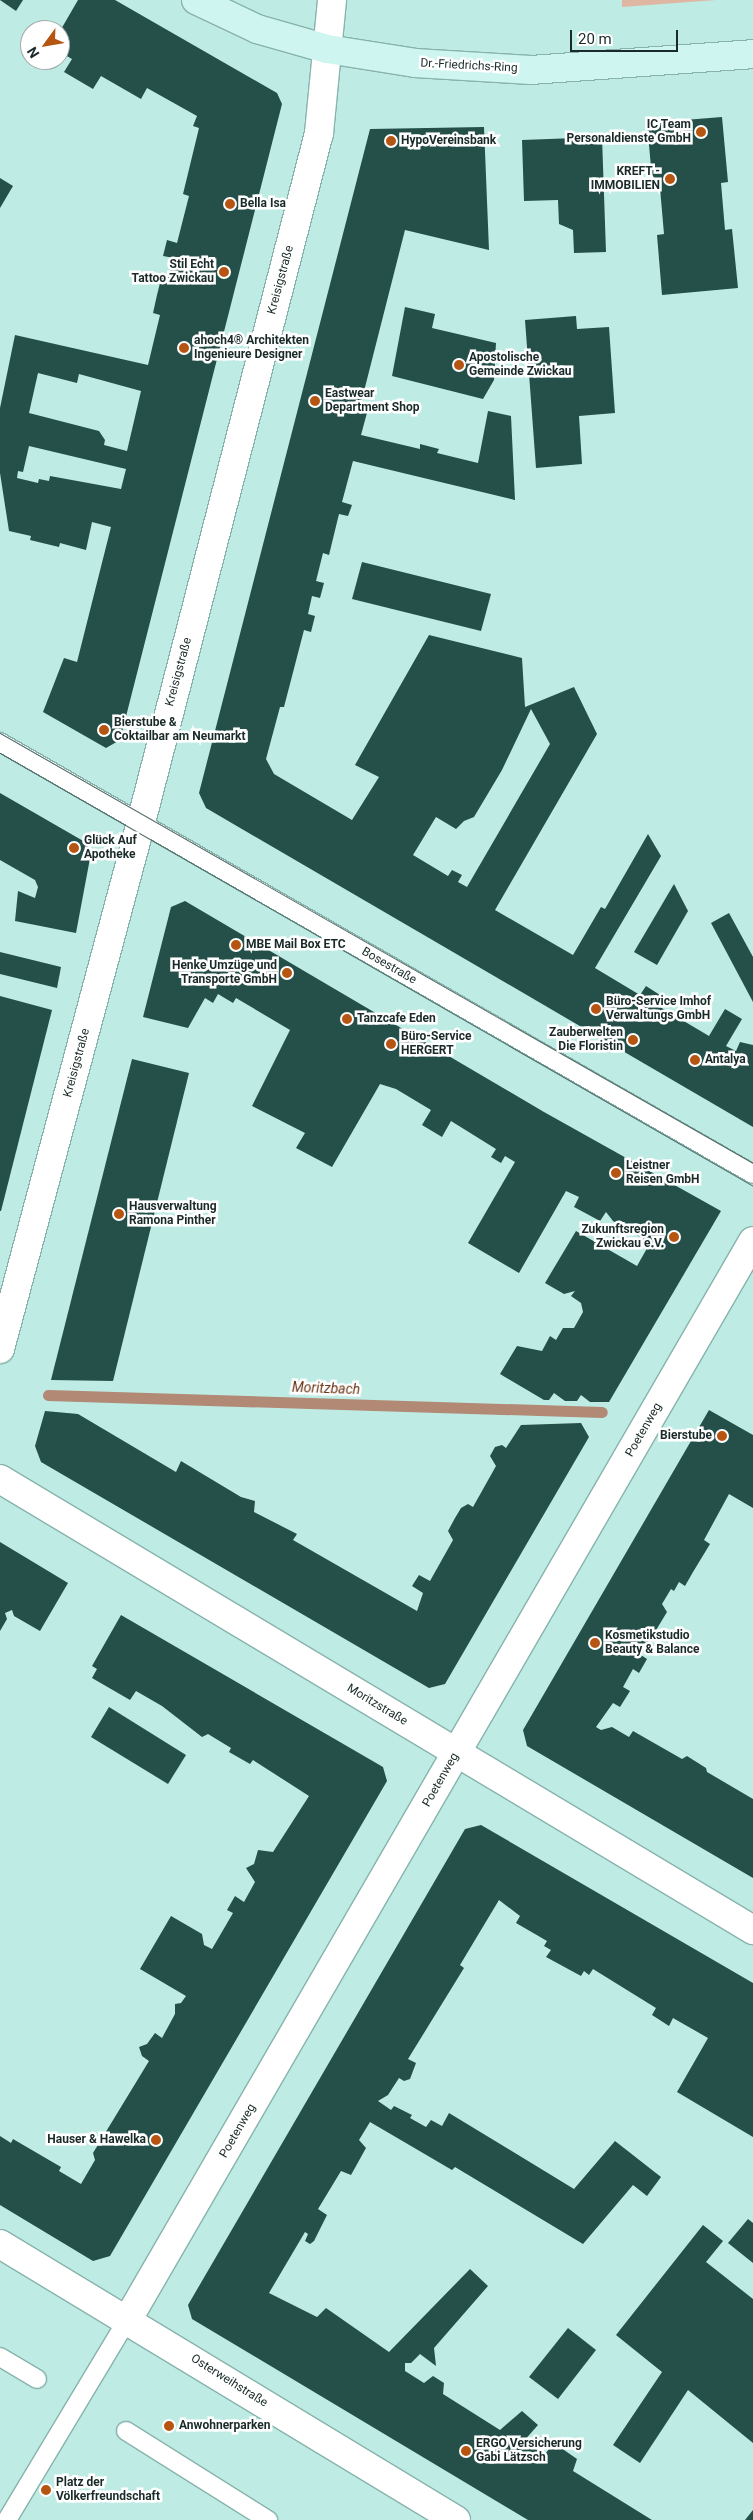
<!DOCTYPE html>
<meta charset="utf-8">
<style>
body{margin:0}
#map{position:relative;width:753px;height:2520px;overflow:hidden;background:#beebe4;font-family:Roboto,sans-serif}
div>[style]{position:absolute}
.green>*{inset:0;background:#dfb6a1}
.stream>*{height:11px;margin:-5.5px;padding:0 5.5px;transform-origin:5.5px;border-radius:5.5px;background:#b18974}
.building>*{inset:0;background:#254f49}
.roads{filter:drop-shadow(1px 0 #87b3ac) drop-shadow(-1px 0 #87b3ac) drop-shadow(0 1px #87b3ac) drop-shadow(0 -1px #87b3ac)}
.service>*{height:18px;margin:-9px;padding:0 9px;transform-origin:9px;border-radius:9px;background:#fff}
.minor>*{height:28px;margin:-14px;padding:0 14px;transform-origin:14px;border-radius:14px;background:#fff}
.secondary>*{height:28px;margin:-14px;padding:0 14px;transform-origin:14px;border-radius:14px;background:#cef5f0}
.tram>*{height:1px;margin:-0.5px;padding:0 0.5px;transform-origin:0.5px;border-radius:0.5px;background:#516b68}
.dots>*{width:14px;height:14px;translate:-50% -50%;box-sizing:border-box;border:2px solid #fff;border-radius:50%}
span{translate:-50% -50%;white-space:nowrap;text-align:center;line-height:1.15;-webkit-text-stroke:5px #fff;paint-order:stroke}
.street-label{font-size:12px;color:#192a28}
.poi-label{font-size:12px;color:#192a28;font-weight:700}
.right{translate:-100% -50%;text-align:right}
.left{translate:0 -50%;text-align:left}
.water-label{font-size:14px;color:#683313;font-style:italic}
.north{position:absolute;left:20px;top:20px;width:50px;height:50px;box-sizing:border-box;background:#fff;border:1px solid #a3aaa9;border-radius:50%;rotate:238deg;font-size:14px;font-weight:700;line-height:20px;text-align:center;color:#192a28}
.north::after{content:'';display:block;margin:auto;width:18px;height:22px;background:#b55511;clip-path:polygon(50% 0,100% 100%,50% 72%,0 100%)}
.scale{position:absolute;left:570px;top:30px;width:108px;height:22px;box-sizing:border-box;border:2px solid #192a28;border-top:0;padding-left:6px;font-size:15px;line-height:18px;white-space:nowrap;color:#192a28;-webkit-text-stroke:4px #fff;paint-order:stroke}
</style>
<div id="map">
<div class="green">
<div style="clip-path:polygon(622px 0,716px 0,622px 7px)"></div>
</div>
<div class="stream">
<div style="left:48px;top:1395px;width:554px;rotate:1.76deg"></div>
</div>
<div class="building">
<div style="clip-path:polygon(0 0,23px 0,16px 11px)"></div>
<div style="clip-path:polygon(evenodd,78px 0,115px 0,277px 93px,282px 104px,120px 740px,106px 748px,43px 712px,64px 658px,77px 662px,111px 527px,92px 522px,86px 550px,60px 543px,59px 547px,30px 540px,31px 536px,9px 531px,0 473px,0 408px,15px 335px,148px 365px,160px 315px,153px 313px,157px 295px,162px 275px,169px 277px,174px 258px,163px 256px,167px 240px,177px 243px,189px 196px,183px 194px,199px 128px,193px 126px,197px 116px,147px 88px,141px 99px,101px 76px,93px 89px,64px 72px,72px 59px,60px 52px,60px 31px,78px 0,38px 373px,77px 383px,79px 374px,141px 391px,127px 451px,104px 445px,105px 440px,99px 431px,29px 413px,38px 373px,78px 0,29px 446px,126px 469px,121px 489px,50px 476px,49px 481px,39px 479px,38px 483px,17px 478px,18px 471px,23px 472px,29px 446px)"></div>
<div style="clip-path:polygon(722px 117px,728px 182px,721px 183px,725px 230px,732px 229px,738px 288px,662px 295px,657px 235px,664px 234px,660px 188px,653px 189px,647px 123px)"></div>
<div style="clip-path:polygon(evenodd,484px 127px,489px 250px,405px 230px,360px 407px,368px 409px,361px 435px,420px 449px,420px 444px,439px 449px,437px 453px,478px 463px,488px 411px,511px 416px,515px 500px,353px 461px,342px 502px,352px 505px,348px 516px,339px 514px,329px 555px,323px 553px,316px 581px,324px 583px,320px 598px,312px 596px,308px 614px,315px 616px,311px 632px,304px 630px,284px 707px,280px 707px,266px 759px,274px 774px,352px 820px,379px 777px,355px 765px,429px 635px,522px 658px,525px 707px,574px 687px,597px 734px,495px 910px,573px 955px,601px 907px,605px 909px,648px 834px,661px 856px,595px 968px,640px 995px,646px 986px,660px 995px,655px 1004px,709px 1036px,725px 1009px,742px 1019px,726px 1046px,736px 1051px,740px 1042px,753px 1045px,753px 1127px,206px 808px,199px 793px,370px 129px,484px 127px,531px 709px,550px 744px,467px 887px,458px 882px,462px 875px,452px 870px,448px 876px,413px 855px,436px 817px,456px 829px,464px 821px,474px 817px,502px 770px,531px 709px)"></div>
<div style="clip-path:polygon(602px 137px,606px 252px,574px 253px,573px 230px,559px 224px,558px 200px,524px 201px,522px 140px)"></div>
<div style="clip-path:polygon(0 178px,13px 186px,0 208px)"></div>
<div style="clip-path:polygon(405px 307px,435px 314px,432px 328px,496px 343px,494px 380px,483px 399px,392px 376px)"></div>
<div style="clip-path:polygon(576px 316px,577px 329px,609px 327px,615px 413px,579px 416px,582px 464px,536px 468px,525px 320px)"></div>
<div style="clip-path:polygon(362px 562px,491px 594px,481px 631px,352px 599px)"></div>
<div style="clip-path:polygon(0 793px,85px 842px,91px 853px,76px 933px,15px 921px,18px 891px,35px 898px,38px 887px,35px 880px,0 860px)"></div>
<div style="clip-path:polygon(674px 884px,688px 911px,657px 965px,634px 952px)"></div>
<div style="clip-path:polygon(185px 901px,544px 1112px,721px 1211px,609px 1402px,590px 1402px,581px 1395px,577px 1401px,565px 1401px,554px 1393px,549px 1400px,544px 1400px,500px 1374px,517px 1346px,542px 1351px,550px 1336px,556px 1340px,563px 1328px,574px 1328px,583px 1312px,581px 1303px,571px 1296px,575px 1291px,564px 1294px,545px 1283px,576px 1231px,637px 1266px,650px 1243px,613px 1221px,606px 1212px,600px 1221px,574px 1207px,579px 1197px,566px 1191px,519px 1273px,468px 1243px,515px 1162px,505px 1156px,501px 1163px,491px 1157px,496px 1149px,451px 1121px,442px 1137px,422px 1125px,431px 1110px,396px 1089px,380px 1084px,332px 1167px,296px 1148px,305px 1133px,252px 1106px,290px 1030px,236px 998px,233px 1003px,218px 994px,213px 1003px,205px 998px,188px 1028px,143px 1017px,171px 907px)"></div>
<div style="clip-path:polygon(729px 913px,753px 957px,753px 1002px,711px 923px)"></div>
<div style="clip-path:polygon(0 952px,61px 967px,57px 988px,0 974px)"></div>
<div style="clip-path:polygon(0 996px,52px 1010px,1px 1211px,0 1211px)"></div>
<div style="clip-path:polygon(132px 1059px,189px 1073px,113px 1381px,51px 1380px)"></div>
<div style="clip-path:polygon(709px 1410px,753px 1435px,753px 1508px,729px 1494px,704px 1540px,710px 1544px,693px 1572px,685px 1586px,679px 1582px,674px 1591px,671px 1589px,662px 1604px,667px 1612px,641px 1655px,647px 1659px,639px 1673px,633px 1669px,623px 1687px,630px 1691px,620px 1707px,613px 1703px,596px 1727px,601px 1730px,612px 1727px,629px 1737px,633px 1731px,682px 1759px,687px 1756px,706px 1768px,707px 1772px,753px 1799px,753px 1878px,527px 1746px,523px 1730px)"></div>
<div style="clip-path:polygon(45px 1411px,78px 1414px,176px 1472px,181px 1461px,241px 1497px,255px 1501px,254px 1512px,297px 1534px,293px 1540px,417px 1611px,423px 1593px,412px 1586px,419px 1575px,430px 1581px,453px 1540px,448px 1531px,455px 1518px,461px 1508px,468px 1504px,473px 1507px,496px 1466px,490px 1456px,495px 1447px,502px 1445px,506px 1448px,521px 1425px,581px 1423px,589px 1437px,445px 1684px,429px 1688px,41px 1462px,35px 1446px)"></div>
<div style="clip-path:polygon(0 1542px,68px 1583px,40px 1631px,14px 1616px,12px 1610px,5px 1613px,7px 1619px,0 1631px)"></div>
<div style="clip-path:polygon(121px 1615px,383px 1767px,387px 1781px,110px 2256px,93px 2261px,0 2205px,0 2136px,11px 2143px,13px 2139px,61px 2167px,59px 2171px,81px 2184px,95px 2160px,93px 2153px,149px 2061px,142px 2056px,139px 2047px,147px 2044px,155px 2033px,162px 2038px,175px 2014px,175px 2004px,181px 2003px,186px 1996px,140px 1969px,171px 1916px,202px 1934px,204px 1945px,212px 1949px,233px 1913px,227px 1910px,235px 1896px,244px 1902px,255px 1882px,246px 1868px,254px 1864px,258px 1850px,273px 1852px,309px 1796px,253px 1760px,250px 1764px,229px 1752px,231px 1748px,208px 1734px,202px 1737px,162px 1706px,136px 1691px,130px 1700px,92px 1678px,97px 1669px,92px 1666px)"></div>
<div style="clip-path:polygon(109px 1707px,186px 1755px,168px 1784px,91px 1737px)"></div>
<div style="clip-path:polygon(481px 1825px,753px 1983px,753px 2137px,677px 2092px,708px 2038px,673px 2018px,669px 2026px,652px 2015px,656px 2008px,593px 1969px,589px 1975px,584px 1971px,581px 1976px,546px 1957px,551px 1950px,544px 1946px,547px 1941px,516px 1923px,520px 1916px,499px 1900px,460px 1965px,464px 1968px,408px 2059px,416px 2063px,410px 2079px,404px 2081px,399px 2078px,388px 2095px,378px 2101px,391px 2110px,394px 2106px,412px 2115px,410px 2118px,426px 2127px,431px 2120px,442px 2126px,449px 2113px,574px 2189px,615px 2141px,661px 2177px,647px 2196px,633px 2185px,583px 2244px,455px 2167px,452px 2170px,370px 2122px,359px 2140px,366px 2148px,351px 2175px,341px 2171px,318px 2209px,327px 2215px,314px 2241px,310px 2244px,305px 2241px,308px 2234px,305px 2232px,269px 2293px,317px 2317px,326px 2308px,389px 2352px,470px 2269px,488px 2286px,434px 2348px,436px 2366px,420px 2354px,411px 2363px,405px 2363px,405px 2371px,424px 2383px,433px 2376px,444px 2383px,443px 2394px,500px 2430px,522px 2411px,538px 2425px,523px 2442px,545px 2454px,554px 2443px,577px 2459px,573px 2471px,652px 2520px,528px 2520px,192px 2319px,188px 2305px,465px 1829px)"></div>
<div style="clip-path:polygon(748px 2219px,753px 2223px,753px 2263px,728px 2243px)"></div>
<div style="clip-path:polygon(703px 2225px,723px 2241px,706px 2262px,753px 2299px,753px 2443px,688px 2390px,640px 2463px,613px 2445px,662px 2372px,616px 2335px)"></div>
<div style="clip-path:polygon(568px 2328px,596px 2350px,558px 2399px,529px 2377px)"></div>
<div style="clip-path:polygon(753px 2510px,753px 2520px,745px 2520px)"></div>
</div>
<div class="roads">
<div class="service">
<div style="left:0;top:742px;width:868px;rotate:29.84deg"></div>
<div style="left:0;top:2357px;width:43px;rotate:30.7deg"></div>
<div style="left:126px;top:2431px;width:168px;rotate:32.1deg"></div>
<div style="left:7px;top:2520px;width:235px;rotate:-59deg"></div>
</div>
<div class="minor">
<div style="left:0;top:1349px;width:533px;rotate:-75deg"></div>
<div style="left:138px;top:834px;width:724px;rotate:-75.52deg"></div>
<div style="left:319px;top:133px;width:134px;rotate:-84.4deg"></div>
<div style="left:0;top:1479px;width:878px;rotate:30.92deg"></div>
<div style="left:0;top:2244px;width:533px;rotate:31.18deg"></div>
<div style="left:128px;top:2319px;width:1246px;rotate:-59.9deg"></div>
</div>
<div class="secondary">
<div style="left:196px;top:0;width:68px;rotate:25.4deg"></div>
<div style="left:257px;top:29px;width:73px;rotate:15.9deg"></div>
<div style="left:327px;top:49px;width:89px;rotate:9deg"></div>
<div style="left:415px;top:63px;width:116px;rotate:3.5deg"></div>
<div style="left:531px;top:70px;width:223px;rotate:-4.1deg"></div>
</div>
</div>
<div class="tram">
<div style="left:0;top:733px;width:867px;rotate:29.73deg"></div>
<div style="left:0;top:753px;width:869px;rotate:29.9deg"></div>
</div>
<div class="dots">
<div style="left:701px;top:132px;background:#b55511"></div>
<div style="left:391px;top:141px;background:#b55511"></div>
<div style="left:670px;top:179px;background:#b55511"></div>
<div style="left:230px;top:204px;background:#b55511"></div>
<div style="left:224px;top:272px;background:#b55511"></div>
<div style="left:184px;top:348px;background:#b55511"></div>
<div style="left:459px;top:365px;background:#b55511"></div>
<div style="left:315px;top:401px;background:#b55511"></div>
<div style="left:104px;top:730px;background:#b55511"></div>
<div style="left:74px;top:848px;background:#b55511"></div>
<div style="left:236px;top:945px;background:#b55511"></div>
<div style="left:287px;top:973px;background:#b55511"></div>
<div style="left:596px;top:1009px;background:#b55511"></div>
<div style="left:347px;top:1019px;background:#b55511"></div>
<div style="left:633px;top:1040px;background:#b55511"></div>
<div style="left:391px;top:1044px;background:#b55511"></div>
<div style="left:695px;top:1060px;background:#b55511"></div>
<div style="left:616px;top:1173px;background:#b55511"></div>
<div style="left:119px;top:1214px;background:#b55511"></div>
<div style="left:674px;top:1237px;background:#b55511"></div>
<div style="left:722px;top:1436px;background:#b55511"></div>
<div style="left:595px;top:1643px;background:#b55511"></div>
<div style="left:156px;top:2140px;background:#b55511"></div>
<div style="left:169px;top:2426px;background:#b55511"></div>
<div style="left:466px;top:2451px;background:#b55511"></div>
<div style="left:46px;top:2490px;background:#b55511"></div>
</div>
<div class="street-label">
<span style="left:469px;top:66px;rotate:3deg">Dr.-Friedrichs-Ring</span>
<span style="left:281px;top:280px;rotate:-75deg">Kreisigstraße</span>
<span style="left:179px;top:672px;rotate:-75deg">Kreisigstraße</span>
<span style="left:389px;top:966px;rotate:30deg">Bosestraße</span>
<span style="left:77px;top:1063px;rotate:-75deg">Kreisigstraße</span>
<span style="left:644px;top:1430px;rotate:-60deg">Poetenweg</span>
<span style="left:377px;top:1705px;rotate:31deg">Moritzstraße</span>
<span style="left:441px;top:1780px;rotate:-60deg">Poetenweg</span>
<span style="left:238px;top:2131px;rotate:-60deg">Poetenweg</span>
<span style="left:229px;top:2381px;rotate:32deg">Osterweihstraße</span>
</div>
<div class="poi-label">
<span class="right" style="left:691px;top:132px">IC Team<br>Personaldienste GmbH</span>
<span class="left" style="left:401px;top:141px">HypoVereinsbank</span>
<span class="right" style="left:660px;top:179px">KREFT -<br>IMMOBILIEN</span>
<span class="left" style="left:240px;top:204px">Bella Isa</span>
<span class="right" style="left:214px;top:272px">Stil Echt<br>Tattoo Zwickau</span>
<span class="left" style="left:194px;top:348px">ahoch4® Architekten<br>Ingenieure Designer</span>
<span class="left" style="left:469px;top:365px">Apostolische<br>Gemeinde Zwickau</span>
<span class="left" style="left:325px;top:401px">Eastwear<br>Department Shop</span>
<span class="left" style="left:114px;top:730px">Bierstube &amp;<br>Coktailbar am Neumarkt</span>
<span class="left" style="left:84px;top:848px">Glück Auf<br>Apotheke</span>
<span class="left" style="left:246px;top:945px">MBE Mail Box ETC</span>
<span class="right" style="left:277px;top:973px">Henke Umzüge und<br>Transporte GmbH</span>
<span class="left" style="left:606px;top:1009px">Büro-Service Imhof<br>Verwaltungs GmbH</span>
<span class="left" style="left:357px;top:1019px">Tanzcafe Eden</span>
<span class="right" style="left:623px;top:1040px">Zauberwelten<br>Die Floristin</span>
<span class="left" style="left:401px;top:1044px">Büro-Service<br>HERGERT</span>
<span class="left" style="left:705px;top:1060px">Antalya</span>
<span class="left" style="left:626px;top:1173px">Leistner<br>Reisen GmbH</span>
<span class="left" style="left:129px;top:1214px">Hausverwaltung<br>Ramona Pinther</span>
<span class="right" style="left:664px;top:1237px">Zukunftsregion<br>Zwickau e.V.</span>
<span class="right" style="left:712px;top:1436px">Bierstube</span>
<span class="left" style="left:605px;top:1643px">Kosmetikstudio<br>Beauty &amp; Balance</span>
<span class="right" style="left:146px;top:2140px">Hauser &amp; Hawelka</span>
<span class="left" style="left:179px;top:2426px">Anwohnerparken</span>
<span class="left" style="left:476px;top:2451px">ERGO Versicherung<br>Gabi Lätzsch</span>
<span class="left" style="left:56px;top:2490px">Platz der<br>Völkerfreundschaft</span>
</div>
<div class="water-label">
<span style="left:326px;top:1388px;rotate:2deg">Moritzbach</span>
</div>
<div class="north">N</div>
<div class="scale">20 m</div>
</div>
